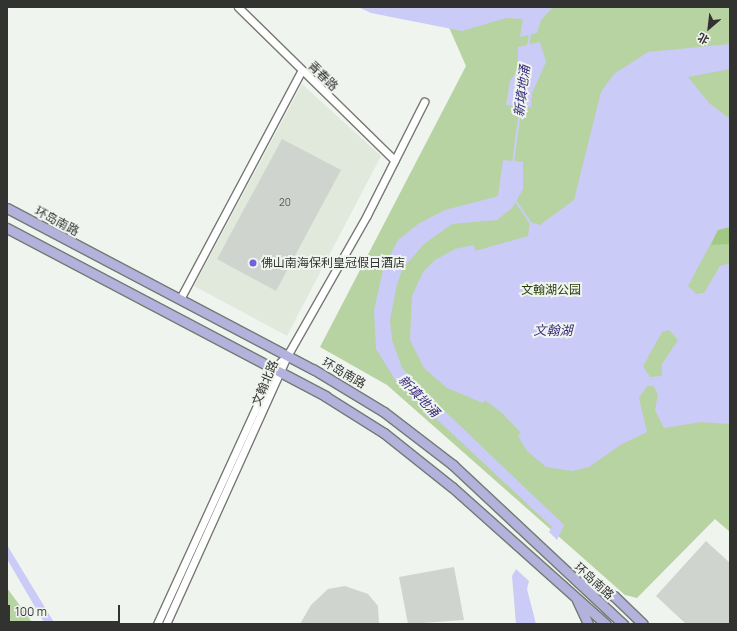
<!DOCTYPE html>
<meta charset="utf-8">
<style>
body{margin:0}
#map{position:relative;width:737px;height:631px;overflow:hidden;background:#f0f4ee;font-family:Manrope,"Noto Sans SC",sans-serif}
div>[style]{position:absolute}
.built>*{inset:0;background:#e1e9dc}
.green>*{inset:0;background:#b7d3a2}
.forest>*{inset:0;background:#a2c983}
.water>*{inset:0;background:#cbcbf8}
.stream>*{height:2px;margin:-1px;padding:0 1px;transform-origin:1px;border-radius:1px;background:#cbcbf8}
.building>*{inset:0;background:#d0d4ce}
.roads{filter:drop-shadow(1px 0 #767a74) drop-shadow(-1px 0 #767a74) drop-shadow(0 1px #767a74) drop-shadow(0 -1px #767a74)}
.minor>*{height:7px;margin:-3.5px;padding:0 3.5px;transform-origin:3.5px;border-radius:3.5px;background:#fff}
.major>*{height:9px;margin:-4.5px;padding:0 4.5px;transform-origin:4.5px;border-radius:4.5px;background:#b3b2dc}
.dots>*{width:11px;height:11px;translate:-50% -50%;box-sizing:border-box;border:2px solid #f0f4ee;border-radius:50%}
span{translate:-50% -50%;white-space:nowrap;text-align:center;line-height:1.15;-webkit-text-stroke:4px #f0f4ee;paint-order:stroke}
.number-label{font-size:10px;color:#5a5b58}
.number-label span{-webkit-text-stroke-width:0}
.street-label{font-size:12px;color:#323331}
.poi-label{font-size:12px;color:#323331}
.left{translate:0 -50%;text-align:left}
.park-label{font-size:12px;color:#273f0e}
.water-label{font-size:13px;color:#392d7f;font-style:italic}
.frame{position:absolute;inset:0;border:8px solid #323331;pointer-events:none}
.north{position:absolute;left:689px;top:8px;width:40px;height:40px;-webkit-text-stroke:3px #f0f4ee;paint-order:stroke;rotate:208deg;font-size:11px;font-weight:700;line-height:16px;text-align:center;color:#323331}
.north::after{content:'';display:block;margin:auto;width:14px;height:18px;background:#323331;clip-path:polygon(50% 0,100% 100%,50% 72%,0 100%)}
.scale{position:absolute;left:8px;top:605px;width:112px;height:18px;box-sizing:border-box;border:2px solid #323331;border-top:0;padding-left:5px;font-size:12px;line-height:14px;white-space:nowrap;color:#323331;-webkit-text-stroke:3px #f0f4ee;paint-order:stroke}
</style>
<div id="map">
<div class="built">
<div style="clip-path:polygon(302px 84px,381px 156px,287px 336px,194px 286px)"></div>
</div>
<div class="green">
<div style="clip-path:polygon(440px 7px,730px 7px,730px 532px,715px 519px,637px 598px,625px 595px,387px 385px,320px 347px,466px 66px)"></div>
<div style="clip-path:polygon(7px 588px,29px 618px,33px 624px,7px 624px)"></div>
</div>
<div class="forest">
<div style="clip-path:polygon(730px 227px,730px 244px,711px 245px,718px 229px)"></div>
</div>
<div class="water">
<div style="clip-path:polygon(358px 7px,553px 7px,541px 20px,537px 33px,520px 37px,523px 19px,506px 18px,462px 31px,371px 13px)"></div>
<div style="clip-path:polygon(540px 42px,546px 62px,532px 93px,531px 107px,506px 105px,510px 81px,518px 70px,518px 47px)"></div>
<div style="clip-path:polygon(evenodd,730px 44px,730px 69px,688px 77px,709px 103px,730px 119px,730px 227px,718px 230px,688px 286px,696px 294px,704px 293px,720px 266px,730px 263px,730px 424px,701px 422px,664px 428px,655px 410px,658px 394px,653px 386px,647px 386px,639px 398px,647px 432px,622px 444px,589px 467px,572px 471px,546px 467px,527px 451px,518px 436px,521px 433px,502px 413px,485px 400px,483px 403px,447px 388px,424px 368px,410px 340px,412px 296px,423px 272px,435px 260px,455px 249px,474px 245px,475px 251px,528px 236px,530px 222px,540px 225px,574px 200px,601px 92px,614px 74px,648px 52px,730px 44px,669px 330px,678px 340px,662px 364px,662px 376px,650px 377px,643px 366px,662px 332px,669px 330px)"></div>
<div style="clip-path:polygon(503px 160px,523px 162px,523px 189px,512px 208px,497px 220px,452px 224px,424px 244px,403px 268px,397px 284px,390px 320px,392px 340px,402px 368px,428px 395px,564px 525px,557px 540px,549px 532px,552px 527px,396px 381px,376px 349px,374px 310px,383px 270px,398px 240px,418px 224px,445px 210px,498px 196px)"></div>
<div style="clip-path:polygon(7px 545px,55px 624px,45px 624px,7px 559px)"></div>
<div style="clip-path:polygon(516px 569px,529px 581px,527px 589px,536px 624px,516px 624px,512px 576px)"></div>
</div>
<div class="stream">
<div style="left:528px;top:46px;width:13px;rotate:-81deg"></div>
<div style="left:513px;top:163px;width:60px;rotate:-82.3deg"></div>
<div style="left:515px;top:200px;width:27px;rotate:56deg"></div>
</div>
<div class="building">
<div style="clip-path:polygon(282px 139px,341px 170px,276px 291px,217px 259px)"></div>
<div style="clip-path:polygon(706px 541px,730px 563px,730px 624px,686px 624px,656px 596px)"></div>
<div style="clip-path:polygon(454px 567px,464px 620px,408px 624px,399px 577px)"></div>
<div style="clip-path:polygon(345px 586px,368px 594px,378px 606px,379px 624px,300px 624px,311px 605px,328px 589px)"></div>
</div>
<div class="roads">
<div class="minor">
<div style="left:238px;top:7px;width:219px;rotate:44.4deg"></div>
<div style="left:180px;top:299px;width:259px;rotate:-62deg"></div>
<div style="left:157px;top:624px;width:281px;rotate:-65.4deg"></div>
<div style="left:274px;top:368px;width:18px;rotate:-43deg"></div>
<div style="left:166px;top:624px;width:294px;rotate:-65.7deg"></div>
<div style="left:287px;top:356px;width:162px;rotate:-60.4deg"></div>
<div style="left:367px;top:215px;width:127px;rotate:-63.2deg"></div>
</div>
<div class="major">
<div style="left:7px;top:208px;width:346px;rotate:27.8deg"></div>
<div style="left:313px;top:369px;width:83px;rotate:31.2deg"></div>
<div style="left:384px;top:412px;width:87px;rotate:37.5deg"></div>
<div style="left:453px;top:465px;width:233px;rotate:43.1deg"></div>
<div style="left:7px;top:228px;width:360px;rotate:27.8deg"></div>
<div style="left:325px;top:396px;width:70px;rotate:32.1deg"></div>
<div style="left:384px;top:433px;width:87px;rotate:38.5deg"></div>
<div style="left:452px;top:487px;width:206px;rotate:41.7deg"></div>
<div style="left:582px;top:582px;width:35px;rotate:24deg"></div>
<div style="left:614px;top:596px;width:40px;rotate:44deg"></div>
<div style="left:577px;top:600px;width:26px;rotate:65deg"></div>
</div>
</div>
<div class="dots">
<div style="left:253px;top:263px;background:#7162dd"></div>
</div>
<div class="number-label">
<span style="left:285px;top:203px">20</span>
</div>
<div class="street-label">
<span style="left:323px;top:76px;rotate:44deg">青春路</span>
<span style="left:57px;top:221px;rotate:28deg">环岛南路</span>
<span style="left:344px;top:373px;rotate:30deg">环岛南路</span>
<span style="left:265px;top:383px;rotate:-67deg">文翰北路</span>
<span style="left:594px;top:581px;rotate:42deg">环岛南路</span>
</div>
<div class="poi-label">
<span class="left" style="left:261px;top:263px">佛山南海保利皇冠假日酒店</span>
</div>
<div class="park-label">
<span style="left:551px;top:290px">文翰湖公园</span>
</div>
<div class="water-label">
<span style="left:522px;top:91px;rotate:-83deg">新填地涌</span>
<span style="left:553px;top:330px">文翰湖</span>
<span style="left:419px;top:396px;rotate:46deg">新填地涌</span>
</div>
<div class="frame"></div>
<div class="north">北</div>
<div class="scale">100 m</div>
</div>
